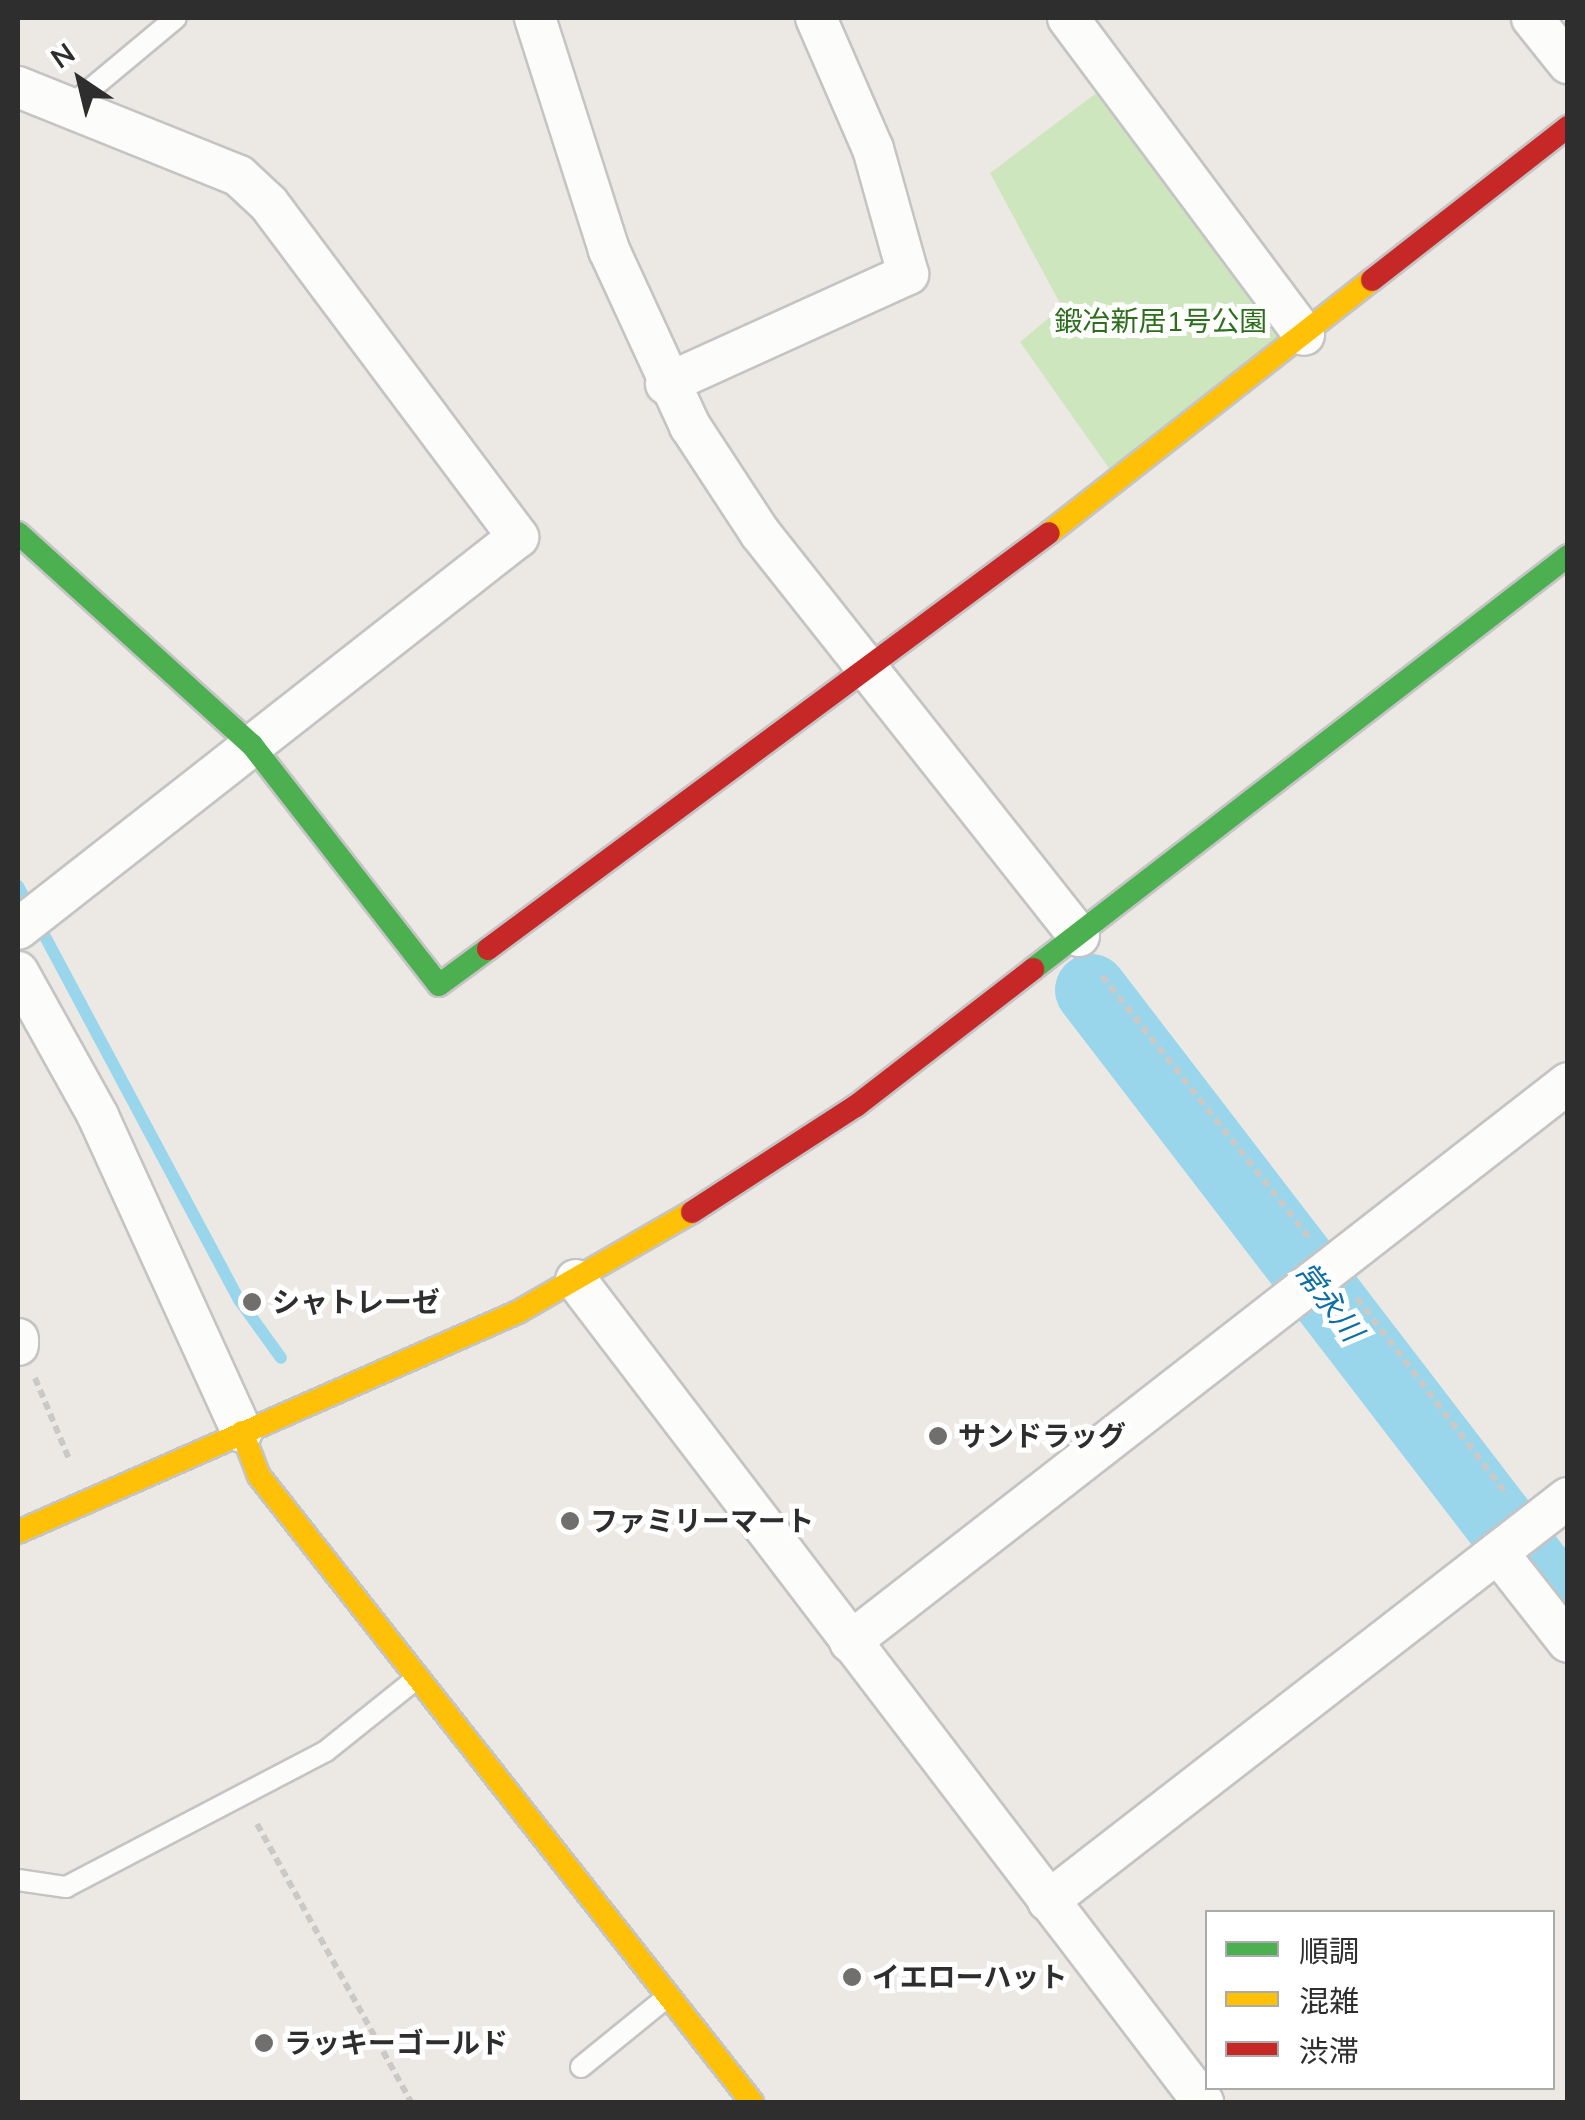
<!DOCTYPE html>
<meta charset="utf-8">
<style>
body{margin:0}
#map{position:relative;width:1585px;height:2120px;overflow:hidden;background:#ece8e4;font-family:Mulish,"Noto Sans JP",sans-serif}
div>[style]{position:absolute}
.green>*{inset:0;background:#cee6be}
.stream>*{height:12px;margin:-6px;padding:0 6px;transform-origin:6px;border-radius:6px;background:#99d6ec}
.river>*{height:72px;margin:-36px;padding:0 36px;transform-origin:36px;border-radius:36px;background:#99d6ec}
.path>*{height:6px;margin-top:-3px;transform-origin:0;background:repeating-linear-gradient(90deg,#c9c9c8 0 8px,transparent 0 13px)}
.roads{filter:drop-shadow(2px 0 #c5c4c5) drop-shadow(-2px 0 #c5c4c5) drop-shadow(0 2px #c5c4c5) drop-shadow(0 -2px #c5c4c5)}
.lane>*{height:20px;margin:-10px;padding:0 10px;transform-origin:10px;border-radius:10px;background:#fcfcfb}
.street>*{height:40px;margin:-20px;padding:0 20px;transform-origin:20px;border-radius:20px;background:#fcfcfb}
.fast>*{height:22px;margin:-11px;padding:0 11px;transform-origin:11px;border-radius:11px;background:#4caf50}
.slow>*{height:22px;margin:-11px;padding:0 11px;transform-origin:11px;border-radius:11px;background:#ffc107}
.jam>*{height:22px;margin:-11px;padding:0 11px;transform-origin:11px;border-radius:11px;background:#c62828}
.dots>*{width:28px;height:28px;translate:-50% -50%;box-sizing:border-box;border:5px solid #fff;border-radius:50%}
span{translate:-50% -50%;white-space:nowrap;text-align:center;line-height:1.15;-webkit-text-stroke:10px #fff;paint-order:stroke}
.park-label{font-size:28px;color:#2c6e1b}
.poi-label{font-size:28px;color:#2e2e2e;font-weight:700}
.left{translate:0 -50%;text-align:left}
.water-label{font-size:30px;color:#0d6fa3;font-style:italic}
.frame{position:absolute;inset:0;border:20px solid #2e2e2e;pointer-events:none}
.legend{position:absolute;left:1205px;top:1910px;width:350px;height:180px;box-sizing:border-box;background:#fff;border:2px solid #ababab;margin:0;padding:12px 18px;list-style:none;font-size:30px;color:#2e2e2e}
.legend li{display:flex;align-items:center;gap:20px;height:50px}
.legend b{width:50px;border:2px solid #ababab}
.north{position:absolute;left:30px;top:30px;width:100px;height:100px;-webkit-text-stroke:8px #fff;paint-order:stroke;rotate:325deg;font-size:28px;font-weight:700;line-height:40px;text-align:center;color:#2e2e2e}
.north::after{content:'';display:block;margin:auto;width:35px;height:45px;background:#2e2e2e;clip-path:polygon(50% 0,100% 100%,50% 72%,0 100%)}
</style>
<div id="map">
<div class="green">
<div style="clip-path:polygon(1099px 91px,1304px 335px,1118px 481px,1020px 342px,1062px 307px,990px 173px)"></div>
</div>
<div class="stream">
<div style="left:18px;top:886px;width:471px;rotate:61.9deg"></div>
<div style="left:240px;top:1301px;width:70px;rotate:54.3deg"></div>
</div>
<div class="river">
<div style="left:1091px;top:990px;width:772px;rotate:52.48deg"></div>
</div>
<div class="path">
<div style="left:1102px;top:976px;width:333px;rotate:51.6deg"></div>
<div style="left:1357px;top:1298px;width:248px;rotate:52.7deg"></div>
<div style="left:35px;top:1378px;width:88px;rotate:67.2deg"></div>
<div style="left:257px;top:1824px;width:318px;rotate:61deg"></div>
</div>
<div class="roads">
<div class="lane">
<div style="left:69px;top:107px;width:139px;rotate:-39.8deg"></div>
<div style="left:18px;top:1880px;width:49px;rotate:8.3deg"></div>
<div style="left:66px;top:1887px;width:293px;rotate:-27.6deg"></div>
<div style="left:326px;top:1751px;width:115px;rotate:-38.7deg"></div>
<div style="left:581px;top:2067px;width:111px;rotate:-39.1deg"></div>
</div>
<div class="street">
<div style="left:535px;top:18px;width:244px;rotate:72.3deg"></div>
<div style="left:609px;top:250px;width:194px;rotate:65.3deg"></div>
<div style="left:690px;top:426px;width:128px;rotate:56.8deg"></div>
<div style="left:760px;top:533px;width:514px;rotate:51.64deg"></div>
<div style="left:1068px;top:18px;width:395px;rotate:53.3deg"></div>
<div style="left:1532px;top:18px;width:58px;rotate:51.3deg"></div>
<div style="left:18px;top:87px;width:238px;rotate:21.9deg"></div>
<div style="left:239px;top:176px;width:41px;rotate:43deg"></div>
<div style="left:269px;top:204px;width:416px;rotate:53.2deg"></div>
<div style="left:518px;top:537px;width:635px;rotate:141.9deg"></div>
<div style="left:666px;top:384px;width:266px;rotate:-24.4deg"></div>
<div style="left:908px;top:274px;width:130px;rotate:-105.6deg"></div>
<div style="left:873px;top:149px;width:143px;rotate:-113.5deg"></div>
<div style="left:18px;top:972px;width:165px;rotate:60.9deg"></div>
<div style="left:98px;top:1116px;width:347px;rotate:65.5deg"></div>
<div style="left:576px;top:1280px;width:1034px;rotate:52.66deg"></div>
<div style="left:18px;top:1339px;width:6px;rotate:90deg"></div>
<div style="left:1498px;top:1553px;width:113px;rotate:51.8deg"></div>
<div style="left:850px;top:1642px;width:910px;rotate:-37.9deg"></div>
<div style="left:1048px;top:1901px;width:658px;rotate:-37.78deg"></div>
</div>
<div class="fast">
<div style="left:18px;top:533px;width:316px;rotate:42.2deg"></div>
<div style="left:252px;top:745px;width:304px;rotate:52.1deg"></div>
<div style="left:439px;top:985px;width:61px;rotate:-36.3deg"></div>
<div style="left:1033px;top:969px;width:676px;rotate:-37.67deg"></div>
</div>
<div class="slow">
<div style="left:1049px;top:533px;width:410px;rotate:-38.1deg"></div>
<div style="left:242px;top:1432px;width:47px;rotate:68.9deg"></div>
<div style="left:259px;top:1476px;width:797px;rotate:51.78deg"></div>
<div style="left:18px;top:1532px;width:546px;rotate:-23.75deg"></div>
<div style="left:518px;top:1312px;width:201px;rotate:-29.9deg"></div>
</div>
<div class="jam">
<div style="left:1372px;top:280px;width:249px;rotate:-38deg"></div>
<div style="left:488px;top:949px;width:698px;rotate:-36.56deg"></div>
<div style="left:692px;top:1212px;width:195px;rotate:-32.9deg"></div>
<div style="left:856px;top:1106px;width:224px;rotate:-37.7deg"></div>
</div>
</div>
<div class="dots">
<div style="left:252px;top:1302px;background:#706f6e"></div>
<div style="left:938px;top:1436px;background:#706f6e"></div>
<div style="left:570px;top:1521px;background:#706f6e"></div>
<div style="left:852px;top:1977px;background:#706f6e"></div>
<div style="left:264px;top:2043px;background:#706f6e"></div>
</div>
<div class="park-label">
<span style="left:1161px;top:321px">鍛冶新居1号公園</span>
</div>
<div class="poi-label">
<span class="left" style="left:272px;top:1302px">シャトレーゼ</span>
<span class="left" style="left:958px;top:1436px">サンドラッグ</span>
<span class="left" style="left:590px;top:1521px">ファミリーマート</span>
<span class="left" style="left:872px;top:1977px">イエローハット</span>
<span class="left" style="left:284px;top:2043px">ラッキーゴールド</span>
</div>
<div class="water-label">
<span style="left:1329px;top:1301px;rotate:53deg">常永川</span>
</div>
<div class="frame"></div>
<ul class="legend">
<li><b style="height:12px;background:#4caf50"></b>順調</li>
<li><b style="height:12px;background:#ffc107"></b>混雑</li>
<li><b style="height:12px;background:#c62828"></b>渋滞</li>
</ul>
<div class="north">N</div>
</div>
